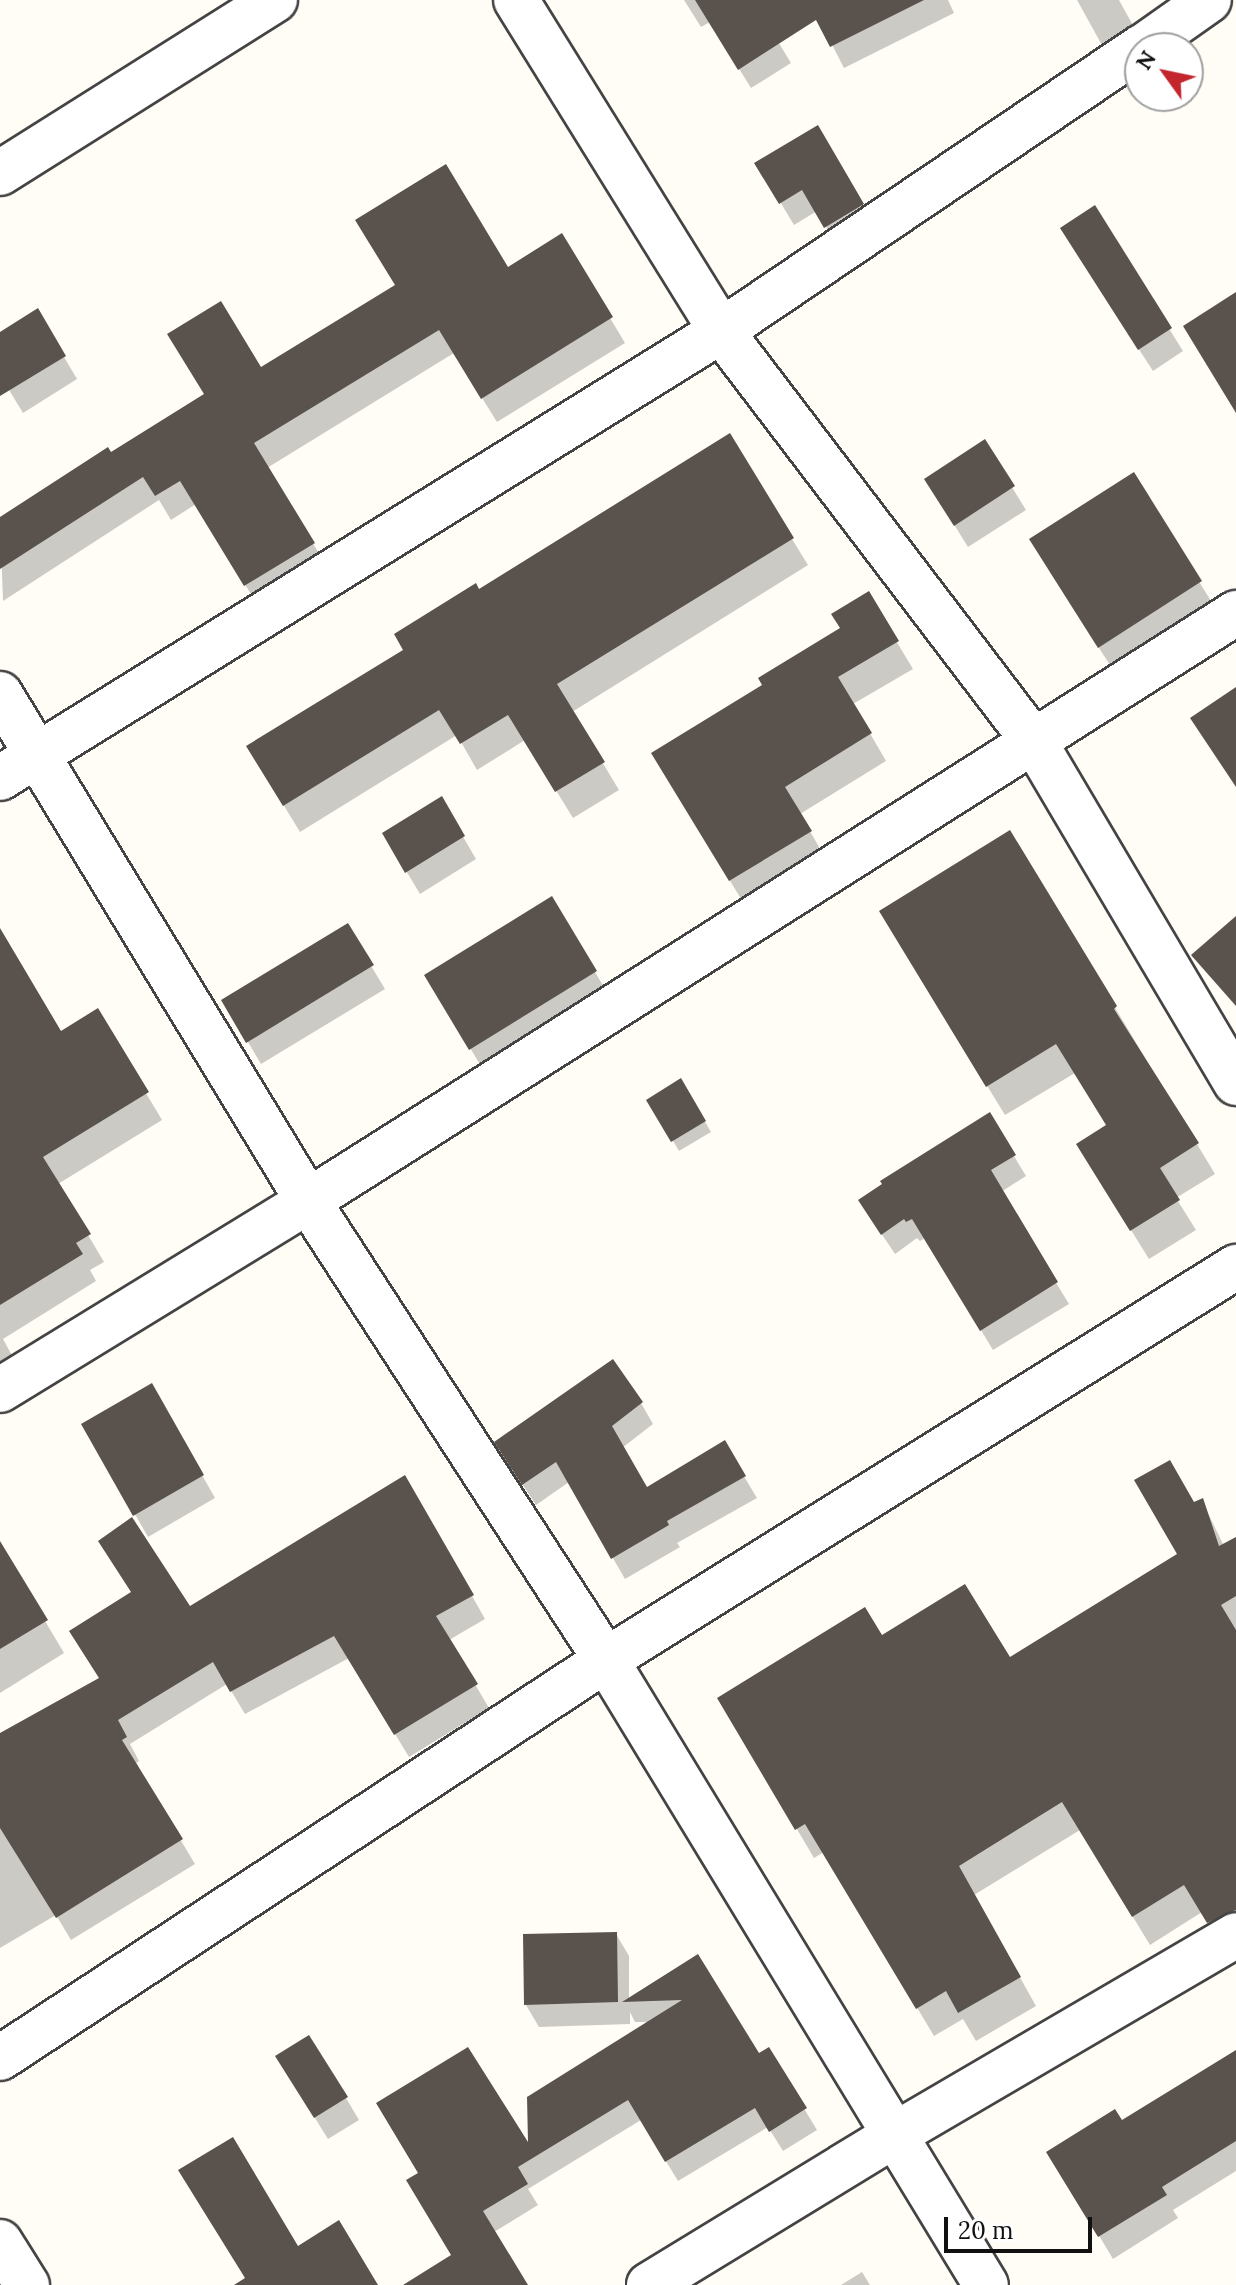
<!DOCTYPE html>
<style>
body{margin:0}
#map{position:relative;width:1236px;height:2285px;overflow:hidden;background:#fffdf5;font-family:Lora,serif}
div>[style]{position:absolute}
.shadow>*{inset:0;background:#0003}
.building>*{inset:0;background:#5a524d}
.roads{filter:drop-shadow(2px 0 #444) drop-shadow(-2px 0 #444) drop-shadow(0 2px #444) drop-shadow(0 -2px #444)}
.minor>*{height:44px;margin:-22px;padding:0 22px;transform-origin:22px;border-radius:22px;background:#fff}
span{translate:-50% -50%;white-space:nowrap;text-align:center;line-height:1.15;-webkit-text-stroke:8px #fff;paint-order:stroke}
.north{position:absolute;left:1124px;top:32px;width:80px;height:80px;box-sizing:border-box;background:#fff;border:2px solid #a0a0a0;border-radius:50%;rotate:303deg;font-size:22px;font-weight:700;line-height:32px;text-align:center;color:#111}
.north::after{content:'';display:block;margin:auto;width:28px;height:36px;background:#c4262e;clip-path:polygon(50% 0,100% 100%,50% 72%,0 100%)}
.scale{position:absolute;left:944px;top:2217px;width:148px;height:36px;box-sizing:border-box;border:4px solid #111;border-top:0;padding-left:10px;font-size:24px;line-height:28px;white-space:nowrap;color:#111;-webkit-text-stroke:6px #fff;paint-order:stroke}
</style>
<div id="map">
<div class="shadow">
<div style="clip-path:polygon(684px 0,753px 0,791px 63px,751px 88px,710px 22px,701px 27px)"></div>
<div style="clip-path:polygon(809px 0,948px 0,954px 13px,844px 68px)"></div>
<div style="clip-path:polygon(1077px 0,1119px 0,1140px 38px,1108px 56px)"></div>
<div style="clip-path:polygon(817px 128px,875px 227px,839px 249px,817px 211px,794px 225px,757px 163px)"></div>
<div style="clip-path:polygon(1094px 208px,1183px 351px,1153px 371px,1075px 251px)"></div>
<div style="clip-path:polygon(561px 236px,625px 343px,497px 422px,454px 353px,267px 468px,328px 568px,260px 609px,196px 504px,171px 520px,159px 500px,3px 601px,0 519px,260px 370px,507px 270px)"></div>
<div style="clip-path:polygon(37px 311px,77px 379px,23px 413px,0 375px,0 334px)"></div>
<div style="clip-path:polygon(984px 442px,1026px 510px,968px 547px,940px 502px)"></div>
<div style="clip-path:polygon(1133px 474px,1219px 614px,1119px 679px,1050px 572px)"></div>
<div style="clip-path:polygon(792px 539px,808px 565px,572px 712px,619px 790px,573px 818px,525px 740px,477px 770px,457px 735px,300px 832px,264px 773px,478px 591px)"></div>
<div style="clip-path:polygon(868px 594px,913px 669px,853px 704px,886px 761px,800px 814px,826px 859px,746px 907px,669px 781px,842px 629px)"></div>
<div style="clip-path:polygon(441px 799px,476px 859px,420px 894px,384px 834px)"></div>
<div style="clip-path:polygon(1010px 833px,1215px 1174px,1176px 1198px,1196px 1230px,1149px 1259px,1096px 1174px,1108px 1126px,1075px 1073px,1005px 1115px,898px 941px)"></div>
<div style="clip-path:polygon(347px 926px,385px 989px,261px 1064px,223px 1000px)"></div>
<div style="clip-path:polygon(0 932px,60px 1034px,97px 1011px,162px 1120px,58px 1184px,104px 1262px,90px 1270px,96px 1281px,3px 1339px,15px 1361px,0 1368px)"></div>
<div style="clip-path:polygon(595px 972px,614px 1004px,490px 1081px,446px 1008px)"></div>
<div style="clip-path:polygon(681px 1081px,711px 1132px,679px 1151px,649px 1100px)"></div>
<div style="clip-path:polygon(989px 1115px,1026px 1176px,1001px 1192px,1069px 1304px,993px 1350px,925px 1238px,920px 1241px,917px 1238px,895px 1254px,873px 1221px)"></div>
<div style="clip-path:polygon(151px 1385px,215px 1498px,148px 1537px,84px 1425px)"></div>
<div style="clip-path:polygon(641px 1403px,653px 1424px,622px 1448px,646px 1490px,724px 1443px,757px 1498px,677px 1543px,680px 1547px,625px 1579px,569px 1482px,536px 1505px,509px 1464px)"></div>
<div style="clip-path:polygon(405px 1477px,485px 1619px,449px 1640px,489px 1708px,409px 1757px,349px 1658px,245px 1714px,227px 1684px,130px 1744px,139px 1761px,135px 1764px,195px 1864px,71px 1940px,56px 1915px,0 1948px,0 1736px,101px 1680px,190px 1608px)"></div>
<div style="clip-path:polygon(1202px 1501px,1224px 1546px,1236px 1552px,1236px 1946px,1225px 1951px,1202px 1912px,1150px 1945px,1080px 1830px,974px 1895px,1036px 2006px,976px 2041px,963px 2019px,934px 2036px,824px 1852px,814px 1858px,720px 1699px,882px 1637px,1009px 1660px,1180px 1555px,1193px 1504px)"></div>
<div style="clip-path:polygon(0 1545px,64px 1653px,0 1693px)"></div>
<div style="clip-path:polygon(616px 1934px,629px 1956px,629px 2000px,698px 1957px,758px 2056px,768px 2049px,817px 2130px,783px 2151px,768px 2127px,678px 2181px,641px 2120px,528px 2189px,538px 2205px,494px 2232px,525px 2285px,407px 2285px,454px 2256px,420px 2202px,530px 2150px,651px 2022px,635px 2022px,630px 2012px,630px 2024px,539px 2027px,526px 2005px)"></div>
<div style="clip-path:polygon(1236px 2051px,1236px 2171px,1173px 2210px,1178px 2218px,1113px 2259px,1049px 2152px,1121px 2123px)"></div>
<div style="clip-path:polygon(290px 2078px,346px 2098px,359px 2120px,328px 2139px)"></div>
<div style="clip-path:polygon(862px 2272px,870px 2285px,841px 2285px)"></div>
</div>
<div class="building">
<div style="clip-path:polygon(695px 0,924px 0,830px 47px,816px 20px,738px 70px)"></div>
<div style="clip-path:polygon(818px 125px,864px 204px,824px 228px,802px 190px,779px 204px,754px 163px)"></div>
<div style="clip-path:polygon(446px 164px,508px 267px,562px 233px,613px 317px,481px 399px,439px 330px,254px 443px,315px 543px,244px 586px,180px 481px,155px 496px,143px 477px,0 569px,0 517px,108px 447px,111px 452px,204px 394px,167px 334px,221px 301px,261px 367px,395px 285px,355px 220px)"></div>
<div style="clip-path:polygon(1095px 205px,1172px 328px,1138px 350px,1060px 228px)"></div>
<div style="clip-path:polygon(1236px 292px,1236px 413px,1183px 326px)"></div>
<div style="clip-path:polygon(38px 308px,66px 356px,0 396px,0 332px)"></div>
<div style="clip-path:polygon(730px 433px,794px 538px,557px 684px,605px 762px,555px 792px,508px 715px,460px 744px,439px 710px,283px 806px,246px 746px,403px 650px,394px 634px,476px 583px,479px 589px)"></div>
<div style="clip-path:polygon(985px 439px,1015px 486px,954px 526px,924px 479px)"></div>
<div style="clip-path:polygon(1134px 472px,1202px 581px,1098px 648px,1029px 539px)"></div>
<div style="clip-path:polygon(869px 591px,899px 641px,838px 677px,872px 733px,785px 787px,812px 831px,729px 881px,651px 753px,762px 685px,758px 678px,840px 628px,831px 614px)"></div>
<div style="clip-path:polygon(1236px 687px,1236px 787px,1190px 718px)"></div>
<div style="clip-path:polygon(442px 796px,465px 836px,405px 873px,382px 833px)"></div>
<div style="clip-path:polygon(1010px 830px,1117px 1006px,1114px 1009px,1199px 1143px,1160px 1168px,1180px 1200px,1130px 1231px,1076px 1144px,1106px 1125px,1056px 1044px,986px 1087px,879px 911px)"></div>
<div style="clip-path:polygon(552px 896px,597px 971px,469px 1050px,424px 975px)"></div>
<div style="clip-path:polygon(1236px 916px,1236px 1006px,1191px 955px)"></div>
<div style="clip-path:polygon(348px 923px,374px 965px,246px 1043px,221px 1000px)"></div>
<div style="clip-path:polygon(0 928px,61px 1031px,98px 1008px,149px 1092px,43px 1157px,91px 1234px,76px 1243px,83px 1254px,0 1305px)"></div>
<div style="clip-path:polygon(681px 1078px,706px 1121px,671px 1142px,646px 1100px)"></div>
<div style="clip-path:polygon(990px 1112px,1016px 1155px,991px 1170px,1058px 1282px,980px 1331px,912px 1219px,906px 1222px,904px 1219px,881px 1235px,858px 1200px,882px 1184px,880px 1181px)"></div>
<div style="clip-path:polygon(613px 1359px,643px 1402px,612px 1426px,647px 1487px,725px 1440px,746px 1476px,667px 1521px,669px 1525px,611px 1559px,556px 1462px,522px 1485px,494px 1442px)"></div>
<div style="clip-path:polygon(152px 1383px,204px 1475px,133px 1516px,81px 1424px)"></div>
<div style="clip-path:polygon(1170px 1460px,1194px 1502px,1203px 1498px,1219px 1546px,1236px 1537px,1236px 1596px,1221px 1605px,1236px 1630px,1236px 1910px,1207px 1923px,1184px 1885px,1132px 1917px,1062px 1802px,959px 1866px,1021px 1977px,958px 2013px,946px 1991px,916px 2009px,805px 1824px,795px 1830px,717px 1698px,865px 1607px,882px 1635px,965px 1584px,1010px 1657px,1177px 1554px,1134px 1480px)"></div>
<div style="clip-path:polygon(405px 1475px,474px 1595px,436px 1616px,478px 1684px,394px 1735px,334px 1636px,230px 1692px,213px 1662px,118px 1720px,127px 1737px,122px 1740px,183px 1839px,56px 1918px,0 1828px,0 1733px,99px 1678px,69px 1631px,131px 1592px,98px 1541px,132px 1517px,190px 1606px)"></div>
<div style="clip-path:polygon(0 1541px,48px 1620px,0 1649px)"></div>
<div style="clip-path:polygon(617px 1932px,618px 2002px,524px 2005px,523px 1934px)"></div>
<div style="clip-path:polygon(698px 1954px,759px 2053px,769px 2047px,807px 2108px,769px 2132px,755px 2108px,665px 2162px,628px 2100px,518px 2167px,528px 2184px,483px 2211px,528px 2285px,403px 2285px,451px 2255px,406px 2180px,418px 2173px,376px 2103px,468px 2047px,528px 2142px,527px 2097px,682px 2000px,622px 2002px)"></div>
<div style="clip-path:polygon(309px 2035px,348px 2097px,314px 2118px,275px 2056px)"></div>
<div style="clip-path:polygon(1236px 2050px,1236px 2141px,1162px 2187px,1167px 2195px,1098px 2237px,1046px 2152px,1115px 2109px,1122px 2120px)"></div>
<div style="clip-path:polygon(233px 2137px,298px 2246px,339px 2220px,378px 2285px,234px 2285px,245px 2278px,178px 2170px)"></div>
</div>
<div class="roads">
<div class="minor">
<div style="left:516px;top:0;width:389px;rotate:58.2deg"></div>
<div style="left:721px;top:331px;width:518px;rotate:52.69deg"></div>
<div style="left:1035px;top:743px;width:395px;rotate:59.4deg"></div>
<div style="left:1141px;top:48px;width:83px;rotate:-35.2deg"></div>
<div style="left:0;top:173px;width:325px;rotate:-32.2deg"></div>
<div style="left:0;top:694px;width:593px;rotate:58.72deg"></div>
<div style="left:308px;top:1201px;width:547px;rotate:57.01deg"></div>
<div style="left:606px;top:1660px;width:731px;rotate:58.7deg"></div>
<div style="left:0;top:778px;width:848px;rotate:-31.8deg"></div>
<div style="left:721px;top:331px;width:506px;rotate:-34.04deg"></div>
<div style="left:0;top:1390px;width:361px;rotate:-31.5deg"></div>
<div style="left:308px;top:1201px;width:1099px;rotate:-32.36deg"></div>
<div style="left:0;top:2058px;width:725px;rotate:-33.3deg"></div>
<div style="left:606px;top:1660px;width:743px;rotate:-31.96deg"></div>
<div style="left:0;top:2242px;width:51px;rotate:57.9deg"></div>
<div style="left:649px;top:2285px;width:289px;rotate:-31.4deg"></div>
<div style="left:896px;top:2134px;width:394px;rotate:-30.3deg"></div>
</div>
</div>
<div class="north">N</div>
<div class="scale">20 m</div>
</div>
